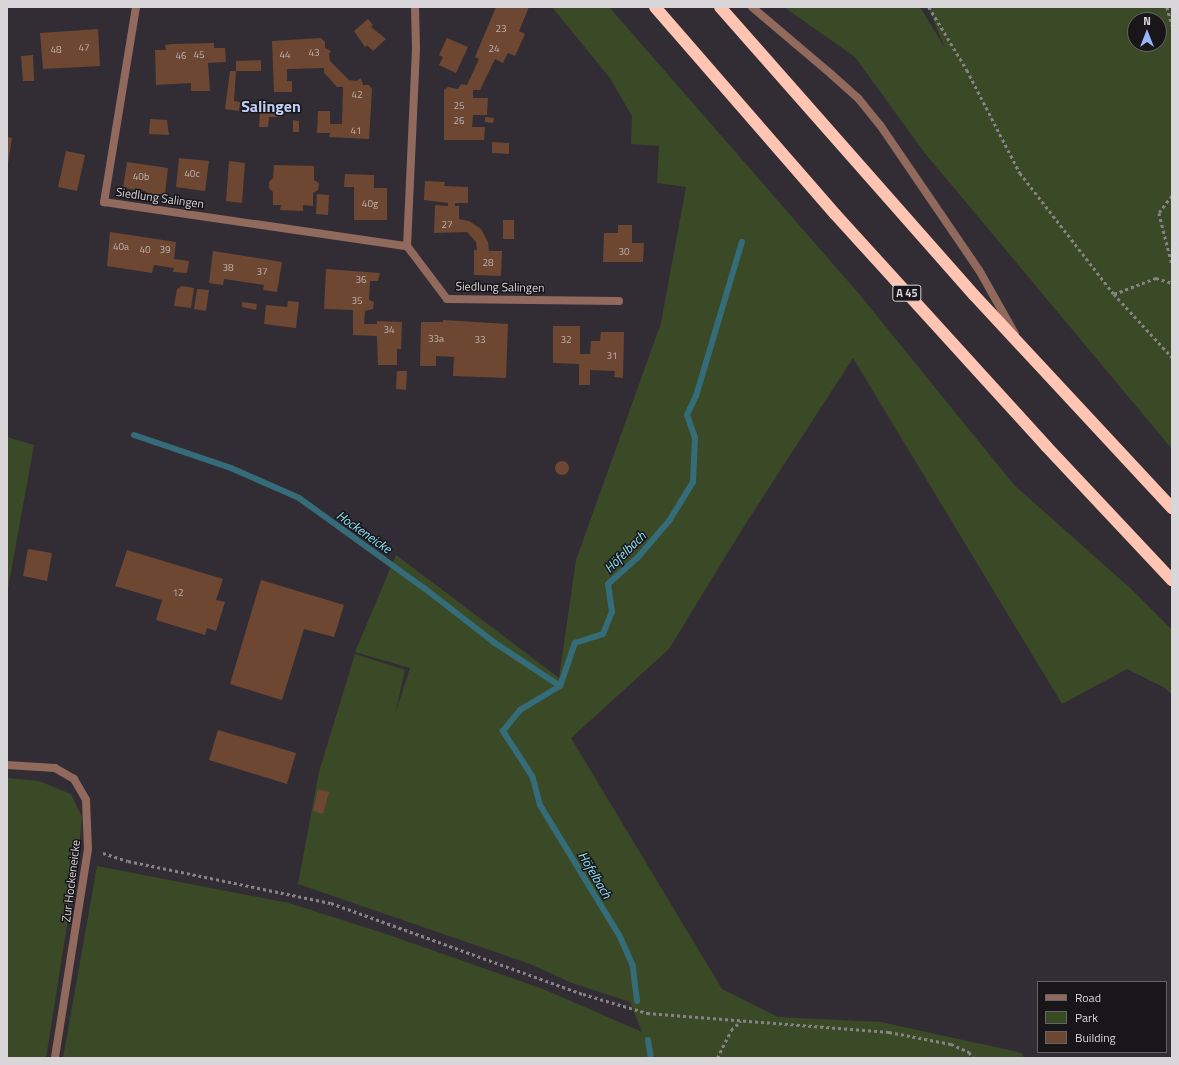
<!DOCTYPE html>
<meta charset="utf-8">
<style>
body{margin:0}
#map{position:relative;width:1179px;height:1065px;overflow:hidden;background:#322d34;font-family:"Titillium Web",sans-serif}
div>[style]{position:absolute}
.green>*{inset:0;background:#3a4a26}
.stream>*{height:6px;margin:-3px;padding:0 3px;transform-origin:3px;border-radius:3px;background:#356c79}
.building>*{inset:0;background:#6d4732}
.round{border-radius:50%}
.path>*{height:2.5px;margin-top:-1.25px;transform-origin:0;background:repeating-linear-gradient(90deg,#868287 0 3px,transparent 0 6px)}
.service>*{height:8px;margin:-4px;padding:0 4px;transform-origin:4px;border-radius:4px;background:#91695d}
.minor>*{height:8px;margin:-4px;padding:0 4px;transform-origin:4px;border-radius:4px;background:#91695d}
.motorway>*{height:12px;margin:-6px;padding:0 6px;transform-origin:6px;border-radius:6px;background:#ffc4b2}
span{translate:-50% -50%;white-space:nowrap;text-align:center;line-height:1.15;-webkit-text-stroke:3px #181619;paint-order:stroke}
.number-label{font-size:10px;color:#beb2b0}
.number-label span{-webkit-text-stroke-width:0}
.shield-label span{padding:1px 3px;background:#181619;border:1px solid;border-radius:3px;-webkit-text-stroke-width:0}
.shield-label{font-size:11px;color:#d9d6da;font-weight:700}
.street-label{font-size:12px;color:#d9d6da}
.water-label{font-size:13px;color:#8ce6fc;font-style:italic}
.district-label{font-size:16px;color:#becdf6;font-weight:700}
.frame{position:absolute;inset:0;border:8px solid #d9d6da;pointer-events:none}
.legend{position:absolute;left:1037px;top:981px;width:130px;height:72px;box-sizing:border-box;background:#181619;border:1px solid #656366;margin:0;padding:5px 7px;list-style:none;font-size:12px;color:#d9d6da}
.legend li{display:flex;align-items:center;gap:8px;height:20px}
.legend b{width:20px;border:1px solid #656366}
.north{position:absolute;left:1127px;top:12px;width:40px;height:40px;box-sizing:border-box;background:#181619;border:1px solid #656366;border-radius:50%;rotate:0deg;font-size:11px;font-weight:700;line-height:16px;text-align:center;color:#d9d6da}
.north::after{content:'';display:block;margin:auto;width:14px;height:18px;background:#9bb5fd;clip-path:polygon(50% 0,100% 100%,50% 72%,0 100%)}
</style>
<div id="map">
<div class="green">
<div style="clip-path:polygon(552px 7px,609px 7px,860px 295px,1014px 485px,1130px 588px,1172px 630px,1172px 695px,1165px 688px,1127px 669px,1062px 704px,853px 358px,741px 531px,669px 649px,571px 738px,722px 989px,778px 1017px,881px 1022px,1022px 1053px,1024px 1058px,63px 1058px,97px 866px,289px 903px,389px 935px,543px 989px,642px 1032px,630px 1002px,572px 983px,530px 964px,298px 884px,319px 772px,355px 654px,405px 670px,395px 714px,410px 668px,355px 652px,396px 555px,559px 678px,576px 560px,661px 323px,686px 187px,657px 183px,659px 146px,631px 144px,632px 116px,610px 78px)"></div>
<div style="clip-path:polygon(evenodd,784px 7px,920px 7px,945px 48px,928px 7px,1172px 7px,1172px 449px,924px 152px,855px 57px,784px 7px,1135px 20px,1159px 20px,1159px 44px,1135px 44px,1135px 20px)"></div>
<div style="clip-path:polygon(7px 437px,34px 445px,7px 594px)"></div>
<div style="clip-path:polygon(7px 778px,39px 781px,71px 794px,82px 817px,79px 849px,46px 1058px,7px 1058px)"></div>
</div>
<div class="stream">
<div style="left:134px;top:435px;width:102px;rotate:18.8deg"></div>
<div style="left:231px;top:468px;width:74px;rotate:23.8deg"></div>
<div style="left:299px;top:498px;width:154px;rotate:35.8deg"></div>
<div style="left:424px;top:588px;width:90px;rotate:37.8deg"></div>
<div style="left:495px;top:643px;width:78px;rotate:33.5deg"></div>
<div style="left:637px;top:1001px;width:35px;rotate:-97deg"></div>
<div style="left:633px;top:966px;width:34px;rotate:-114deg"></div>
<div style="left:619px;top:935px;width:152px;rotate:-121.3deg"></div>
<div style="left:540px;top:805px;width:30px;rotate:-105deg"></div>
<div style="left:532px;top:776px;width:54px;rotate:-122.8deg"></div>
<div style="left:503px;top:731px;width:27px;rotate:-51deg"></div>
<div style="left:520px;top:710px;width:47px;rotate:-31deg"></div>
<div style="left:560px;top:686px;width:46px;rotate:-70.8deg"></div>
<div style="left:575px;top:643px;width:29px;rotate:-18deg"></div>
<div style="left:603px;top:634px;width:24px;rotate:-68deg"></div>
<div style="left:612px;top:612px;width:28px;rotate:-98deg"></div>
<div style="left:608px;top:584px;width:40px;rotate:-42deg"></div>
<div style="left:638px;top:557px;width:48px;rotate:-49.3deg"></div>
<div style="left:669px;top:521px;width:46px;rotate:-58.4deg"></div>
<div style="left:693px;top:482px;width:44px;rotate:-87.4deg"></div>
<div style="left:695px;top:438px;width:24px;rotate:-109deg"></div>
<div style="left:687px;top:415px;width:21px;rotate:-65deg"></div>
<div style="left:696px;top:396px;width:161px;rotate:-73.4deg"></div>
<div style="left:648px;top:1040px;width:18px;rotate:81deg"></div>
</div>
<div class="building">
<div style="clip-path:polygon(496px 7px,529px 7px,519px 31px,525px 34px,515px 56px,508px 53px,503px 63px,495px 59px,480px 90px,473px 90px,473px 98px,488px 98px,487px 115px,473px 115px,472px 127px,485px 127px,484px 140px,444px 140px,444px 90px,448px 87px,458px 89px,461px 84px,467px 85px,479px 59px,475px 57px)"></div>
<div style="clip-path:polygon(368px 19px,373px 25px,371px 27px,386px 39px,373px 51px,367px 45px,373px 40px,365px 47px,354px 31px)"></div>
<div style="clip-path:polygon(98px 29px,100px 66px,43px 69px,40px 33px)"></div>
<div style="clip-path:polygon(321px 38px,325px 42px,325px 48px,331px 51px,329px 54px,330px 61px,349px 80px,357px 81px,361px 78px,363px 85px,369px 85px,372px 89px,369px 139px,329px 137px,330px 133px,317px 133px,318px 111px,330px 111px,330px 124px,342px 124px,343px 87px,337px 87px,329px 78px,324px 73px,324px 68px,287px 69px,287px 81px,292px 81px,292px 92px,274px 92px,272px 41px)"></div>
<div style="clip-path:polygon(447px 38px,468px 47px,456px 73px,439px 65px,443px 57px,439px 55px)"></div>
<div style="clip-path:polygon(214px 43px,214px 48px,225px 48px,226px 62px,208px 63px,210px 91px,191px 91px,191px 83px,156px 85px,155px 50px,166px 50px,165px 45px,172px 44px)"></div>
<div style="clip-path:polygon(33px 55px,34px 81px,23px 81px,21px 56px)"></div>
<div style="clip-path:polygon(261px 60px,261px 71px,236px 71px,236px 61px)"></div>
<div style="clip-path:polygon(230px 71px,236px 71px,234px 101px,240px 102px,239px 111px,225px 109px)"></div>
<div style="clip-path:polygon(260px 111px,282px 111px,281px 117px,269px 117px,268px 127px,259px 127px)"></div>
<div style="clip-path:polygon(485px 117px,494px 118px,493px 123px,485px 122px)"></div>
<div style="clip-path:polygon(150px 119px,167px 120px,169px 135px,149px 134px)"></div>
<div style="clip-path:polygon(293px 120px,299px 121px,299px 132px,293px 132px)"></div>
<div style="clip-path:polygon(7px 137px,12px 138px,8px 163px,7px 163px)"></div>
<div style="clip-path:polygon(492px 142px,509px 143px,509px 154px,492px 153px)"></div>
<div style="clip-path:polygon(66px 151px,85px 155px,77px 191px,58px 187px)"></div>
<div style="clip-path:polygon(179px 158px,209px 161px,205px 191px,176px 187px)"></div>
<div style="clip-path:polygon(229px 161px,245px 163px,242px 203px,226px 201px)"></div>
<div style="clip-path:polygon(127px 162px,168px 168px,165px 194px,145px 194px,146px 191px,123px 188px)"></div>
<div style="clip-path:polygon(274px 165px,314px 166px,314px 180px,319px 183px,318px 190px,313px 193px,313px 206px,303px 205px,303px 211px,280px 210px,281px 205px,273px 205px,273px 192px,269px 188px,269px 182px,273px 178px)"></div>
<div style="clip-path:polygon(345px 174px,374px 175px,374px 188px,387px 188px,387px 220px,354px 220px,354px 187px,344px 187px)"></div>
<div style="clip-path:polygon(425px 181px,445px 182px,444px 186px,468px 187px,468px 203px,455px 203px,455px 206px,459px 206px,459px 219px,469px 221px,481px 229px,488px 242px,489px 251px,502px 251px,501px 276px,474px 275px,474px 250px,477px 250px,476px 242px,467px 232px,434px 233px,435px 205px,448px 206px,448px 203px,424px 200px)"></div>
<div style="clip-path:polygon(317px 194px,329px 195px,328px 215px,316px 214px)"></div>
<div style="clip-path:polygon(503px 220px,514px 220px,514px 239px,503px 239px)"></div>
<div style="clip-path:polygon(618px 225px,632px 225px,632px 243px,644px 243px,643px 262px,603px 262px,604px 233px,618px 233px)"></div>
<div style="clip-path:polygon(110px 232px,176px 242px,174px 259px,189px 261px,187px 273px,173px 272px,174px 268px,154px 265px,152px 273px,107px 266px)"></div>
<div style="clip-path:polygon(213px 251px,282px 262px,277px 292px,263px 290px,264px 285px,224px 279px,223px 285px,209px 283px)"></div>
<div style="clip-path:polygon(326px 269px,380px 273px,378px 281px,370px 281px,369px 300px,374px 302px,373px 309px,365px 311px,364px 324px,377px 324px,377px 321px,402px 322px,401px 349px,397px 349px,397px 365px,378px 365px,377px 336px,353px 335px,353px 310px,324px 309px)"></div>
<div style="clip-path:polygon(513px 284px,535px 285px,534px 292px,513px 291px)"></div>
<div style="clip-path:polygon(182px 286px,194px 288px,191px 308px,174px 306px,177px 289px)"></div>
<div style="clip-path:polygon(197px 289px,209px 290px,206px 311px,194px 309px)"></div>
<div style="clip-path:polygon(288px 301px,299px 302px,296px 328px,264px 324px,266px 305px,287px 307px)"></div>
<div style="clip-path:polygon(242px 302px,257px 304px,256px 310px,242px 307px)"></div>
<div style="clip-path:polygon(443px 320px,508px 324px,506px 378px,453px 376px,454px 357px,436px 356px,436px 366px,420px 366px,421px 322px,443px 322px)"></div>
<div style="clip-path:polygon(553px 326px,580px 326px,580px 354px,590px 354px,591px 341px,600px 341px,601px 332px,624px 332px,623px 378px,614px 377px,615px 371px,590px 370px,590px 385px,579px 385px,579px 364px,553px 363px)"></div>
<div style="clip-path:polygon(397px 371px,407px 371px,406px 390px,396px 389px)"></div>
<div class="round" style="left:555px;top:461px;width:14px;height:14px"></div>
<div style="clip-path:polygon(28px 549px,52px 553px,47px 581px,23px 576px)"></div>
<div style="clip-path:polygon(127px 550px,223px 579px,216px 600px,225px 602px,216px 631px,207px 628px,205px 635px,156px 620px,162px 600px,115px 586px)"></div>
<div style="clip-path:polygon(261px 580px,344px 605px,334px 637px,304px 629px,282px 700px,230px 684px)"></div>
<div style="clip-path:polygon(218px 730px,296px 753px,287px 784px,209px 760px)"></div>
<div style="clip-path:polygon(318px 789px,329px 792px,323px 814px,313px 811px)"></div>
</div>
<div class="path">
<div style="left:929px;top:7px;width:74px;rotate:58.9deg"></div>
<div style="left:967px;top:70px;width:116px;rotate:62.8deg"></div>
<div style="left:1020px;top:173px;width:153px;rotate:52.2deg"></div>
<div style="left:1114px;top:294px;width:86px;rotate:47.4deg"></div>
<div style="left:1167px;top:7px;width:19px;rotate:74deg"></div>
<div style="left:1172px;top:196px;width:21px;rotate:127deg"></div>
<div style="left:1159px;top:213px;width:53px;rotate:75.7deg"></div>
<div style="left:1114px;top:294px;width:45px;rotate:-20.9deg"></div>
<div style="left:1156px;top:278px;width:17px;rotate:17deg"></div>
<div style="left:103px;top:853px;width:26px;rotate:18deg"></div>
<div style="left:128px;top:861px;width:207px;rotate:11.7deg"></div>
<div style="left:331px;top:903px;width:268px;rotate:19.9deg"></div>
<div style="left:583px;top:994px;width:67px;rotate:16.5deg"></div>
<div style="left:647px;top:1013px;width:243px;rotate:4.5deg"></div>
<div style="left:889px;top:1032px;width:63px;rotate:11deg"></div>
<div style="left:951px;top:1044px;width:20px;rotate:24deg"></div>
<div style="left:969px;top:1052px;width:7px;rotate:56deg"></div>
<div style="left:717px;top:1058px;width:31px;rotate:-63deg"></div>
<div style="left:731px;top:1030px;width:13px;rotate:-42deg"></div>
</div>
<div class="service">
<div style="left:752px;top:7px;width:104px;rotate:40.3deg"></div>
<div style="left:831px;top:74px;width:36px;rotate:42deg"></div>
<div style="left:858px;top:98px;width:35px;rotate:51deg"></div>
<div style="left:880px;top:125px;width:176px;rotate:55.7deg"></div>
<div style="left:979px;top:270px;width:73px;rotate:60.6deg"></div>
</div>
<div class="minor">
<div style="left:136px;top:7px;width:198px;rotate:99.3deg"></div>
<div style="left:104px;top:202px;width:306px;rotate:8.3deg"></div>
<div style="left:415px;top:7px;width:42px;rotate:88.6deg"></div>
<div style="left:416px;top:49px;width:197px;rotate:92.6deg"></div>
<div style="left:407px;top:246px;width:66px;rotate:53deg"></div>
<div style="left:447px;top:299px;width:172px;rotate:0.7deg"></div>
<div style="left:7px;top:765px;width:48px;rotate:3.6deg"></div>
<div style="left:55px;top:768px;width:22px;rotate:30deg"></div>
<div style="left:74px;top:779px;width:24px;rotate:60deg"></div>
<div style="left:86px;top:800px;width:49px;rotate:87.7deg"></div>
<div style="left:88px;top:849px;width:212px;rotate:99deg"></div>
</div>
<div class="motorway">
<div style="left:655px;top:7px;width:274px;rotate:49deg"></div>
<div style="left:835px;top:214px;width:314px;rotate:47.7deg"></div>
<div style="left:1046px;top:446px;width:184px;rotate:46.8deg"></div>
<div style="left:720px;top:7px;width:384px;rotate:48.6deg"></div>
<div style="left:974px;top:295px;width:291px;rotate:47.1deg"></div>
</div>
<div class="number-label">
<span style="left:501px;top:29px">23</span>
<span style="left:84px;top:48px">47</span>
<span style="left:494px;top:49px">24</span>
<span style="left:56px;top:50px">48</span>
<span style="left:314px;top:53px">43</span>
<span style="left:199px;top:55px">45</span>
<span style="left:285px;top:55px">44</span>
<span style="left:181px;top:56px">46</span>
<span style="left:357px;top:95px">42</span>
<span style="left:459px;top:106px">25</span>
<span style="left:459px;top:121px">26</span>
<span style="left:356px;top:131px">41</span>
<span style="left:192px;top:174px">40c</span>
<span style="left:141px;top:177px">40b</span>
<span style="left:370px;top:204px">40g</span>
<span style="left:447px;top:225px">27</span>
<span style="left:121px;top:247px">40a</span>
<span style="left:145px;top:250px">40</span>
<span style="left:165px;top:250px">39</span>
<span style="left:624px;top:252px">30</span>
<span style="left:488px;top:263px">28</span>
<span style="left:228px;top:268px">38</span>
<span style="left:262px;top:272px">37</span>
<span style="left:361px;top:280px">36</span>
<span style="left:357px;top:301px">35</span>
<span style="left:389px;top:330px">34</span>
<span style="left:436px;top:339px">33a</span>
<span style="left:480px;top:340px">33</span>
<span style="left:566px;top:340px">32</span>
<span style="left:612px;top:356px">31</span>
<span style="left:178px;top:593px">12</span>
</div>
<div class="shield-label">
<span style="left:907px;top:293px">A 45</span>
</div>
<div class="street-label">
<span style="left:160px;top:198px;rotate:8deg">Siedlung Salingen</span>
<span style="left:500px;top:287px;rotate:1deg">Siedlung Salingen</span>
<span style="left:71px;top:881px;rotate:-83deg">Zur Hockeneicke</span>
</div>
<div class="water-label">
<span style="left:364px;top:532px;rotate:35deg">Hockeneicke</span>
<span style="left:625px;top:552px;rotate:-45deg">Höfelbach</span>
<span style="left:595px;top:875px;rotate:59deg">Höfelbach</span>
</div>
<div class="district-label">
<span style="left:271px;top:106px">Salingen</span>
</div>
<div class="frame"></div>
<ul class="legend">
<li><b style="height:5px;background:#91695d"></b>Road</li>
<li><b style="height:11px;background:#3a4a26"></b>Park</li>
<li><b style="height:11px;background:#6d4732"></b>Building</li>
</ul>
<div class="north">N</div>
</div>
